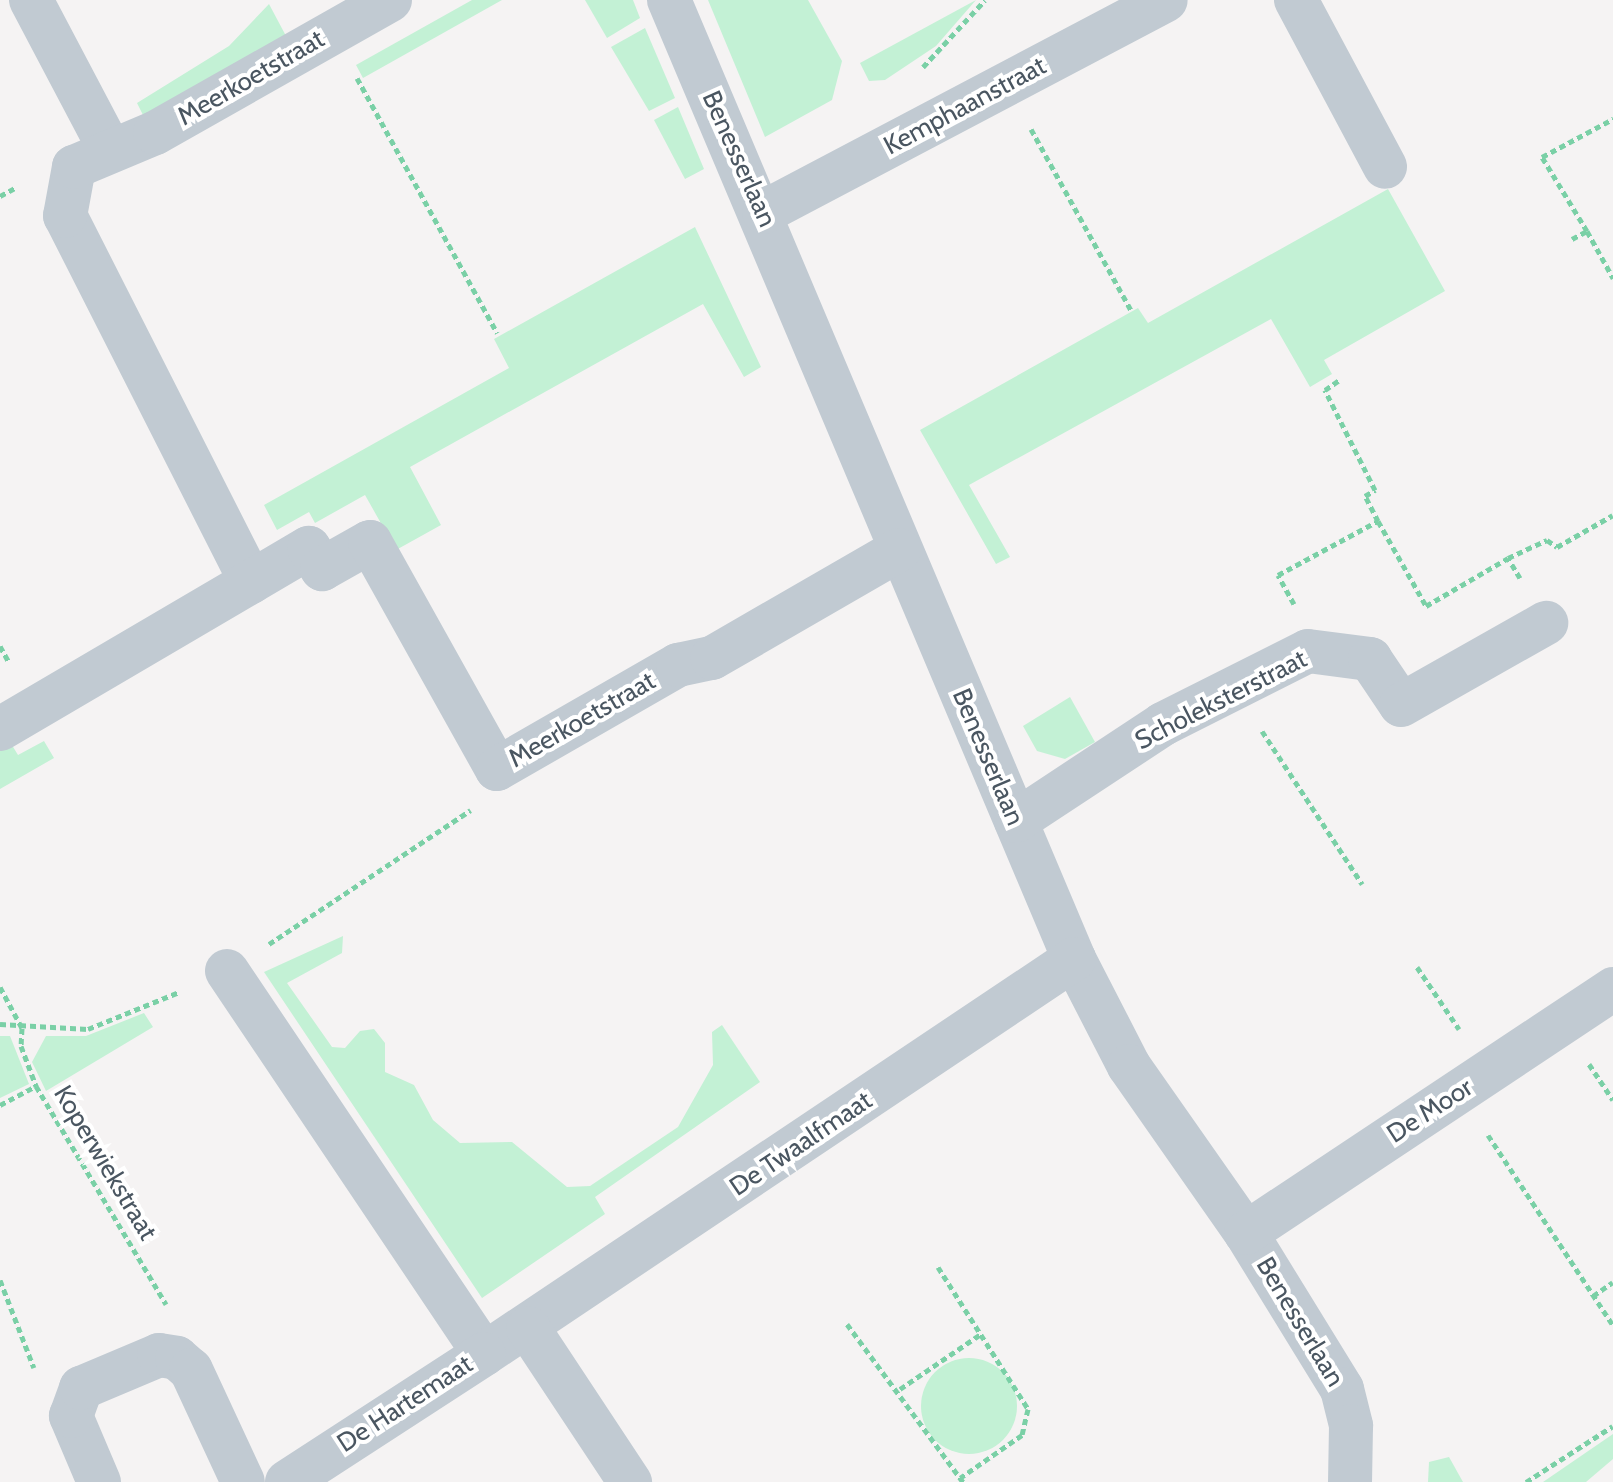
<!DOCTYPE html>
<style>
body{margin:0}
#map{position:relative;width:1613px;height:1482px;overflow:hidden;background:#f5f3f3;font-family:Cabin,sans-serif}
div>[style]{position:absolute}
.green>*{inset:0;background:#c3f1d5}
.round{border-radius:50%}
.path>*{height:5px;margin-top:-2.5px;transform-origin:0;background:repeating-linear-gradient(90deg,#7ad0a6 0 6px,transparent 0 10px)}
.minor>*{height:44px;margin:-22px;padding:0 22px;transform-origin:22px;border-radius:22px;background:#c1cad2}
span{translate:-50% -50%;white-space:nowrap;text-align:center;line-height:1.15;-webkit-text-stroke:8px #fff;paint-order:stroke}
.street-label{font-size:26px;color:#4a5661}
</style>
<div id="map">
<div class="green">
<div style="clip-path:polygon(472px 0,502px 0,363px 78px,356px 65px)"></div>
<div style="clip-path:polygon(585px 0,633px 0,640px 18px,607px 38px)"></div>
<div style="clip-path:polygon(708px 0,808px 0,842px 61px,832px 100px,765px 137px)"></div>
<div style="clip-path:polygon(976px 0,936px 46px,885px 80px,869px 81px,860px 63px)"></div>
<div style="clip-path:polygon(269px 4px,286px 36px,143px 115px,137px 103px,229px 46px)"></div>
<div style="clip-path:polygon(645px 28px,675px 98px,649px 111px,611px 47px)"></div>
<div style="clip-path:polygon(678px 107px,704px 169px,685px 179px,654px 120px)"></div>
<div style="clip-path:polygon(1388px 189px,1445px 291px,1324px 360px,1332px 374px,1310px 387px,1271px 319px,969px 485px,1010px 557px,996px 564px,920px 430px,1138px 308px,1148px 323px)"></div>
<div style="clip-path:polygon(695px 227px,761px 367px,744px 377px,703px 304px,410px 467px,441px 525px,396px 550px,365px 495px,315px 523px,309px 512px,277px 530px,264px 505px,509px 368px,494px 339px)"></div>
<div style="clip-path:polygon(1070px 697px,1095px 742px,1065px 759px,1037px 751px,1023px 726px)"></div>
<div style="clip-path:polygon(44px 741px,54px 758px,0 789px,0 748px,10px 742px,18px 755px)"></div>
<div style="clip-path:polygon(343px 936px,342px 953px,287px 983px,332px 1047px,345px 1048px,360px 1031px,374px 1029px,385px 1043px,385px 1072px,414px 1085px,433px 1120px,460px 1143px,512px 1142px,567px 1187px,590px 1186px,678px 1127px,713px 1065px,712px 1032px,722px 1025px,760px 1082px,595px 1197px,605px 1214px,482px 1298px,264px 972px)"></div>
<div style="clip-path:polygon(144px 1013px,153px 1027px,46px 1091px,32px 1062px,46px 1036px,86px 1036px)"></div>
<div style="clip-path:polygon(0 1036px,10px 1036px,29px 1084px,0 1098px)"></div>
<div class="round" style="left:921px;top:1358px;width:96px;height:96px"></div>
<div style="clip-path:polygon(1613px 1434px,1613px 1459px,1586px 1482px,1543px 1482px)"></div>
<div style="clip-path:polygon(1449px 1457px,1463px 1482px,1428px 1482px,1429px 1462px)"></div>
</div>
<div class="path">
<div style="left:923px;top:67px;width:91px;rotate:-47.2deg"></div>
<div style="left:357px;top:78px;width:291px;rotate:61.2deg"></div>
<div style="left:1031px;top:129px;width:207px;rotate:61.1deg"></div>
<div style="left:0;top:196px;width:19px;rotate:-28deg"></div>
<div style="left:1587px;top:231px;width:87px;rotate:-121.3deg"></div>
<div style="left:1542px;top:157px;width:81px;rotate:-28.2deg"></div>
<div style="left:1572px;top:239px;width:17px;rotate:-28deg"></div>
<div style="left:1587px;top:231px;width:54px;rotate:61deg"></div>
<div style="left:1378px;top:521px;width:98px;rotate:60.5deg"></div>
<div style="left:1426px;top:606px;width:95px;rotate:-30.3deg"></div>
<div style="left:1520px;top:578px;width:23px;rotate:-121deg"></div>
<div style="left:1508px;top:558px;width:43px;rotate:-24.8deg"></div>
<div style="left:1547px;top:540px;width:12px;rotate:35deg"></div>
<div style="left:1557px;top:547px;width:64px;rotate:-29.7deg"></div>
<div style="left:1294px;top:604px;width:33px;rotate:-119deg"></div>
<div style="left:1278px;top:575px;width:114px;rotate:-28.4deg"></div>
<div style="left:1378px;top:521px;width:28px;rotate:-117deg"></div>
<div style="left:1365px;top:496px;width:12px;rotate:-31deg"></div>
<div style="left:1375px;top:490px;width:112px;rotate:-116.6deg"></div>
<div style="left:1325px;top:390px;width:19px;rotate:-35deg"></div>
<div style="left:0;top:646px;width:18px;rotate:61deg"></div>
<div style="left:1262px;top:731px;width:183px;rotate:56.8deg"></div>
<div style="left:269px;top:944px;width:242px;rotate:-33.6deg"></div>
<div style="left:1417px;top:967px;width:75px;rotate:55.9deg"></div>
<div style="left:0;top:987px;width:47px;rotate:61.8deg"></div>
<div style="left:22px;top:1028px;width:18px;rotate:93deg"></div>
<div style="left:21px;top:1046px;width:43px;rotate:69.4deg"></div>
<div style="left:36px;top:1086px;width:254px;rotate:59.2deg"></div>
<div style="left:0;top:1024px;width:88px;rotate:3.3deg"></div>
<div style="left:88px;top:1029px;width:98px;rotate:-22.1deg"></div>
<div style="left:1589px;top:1064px;width:43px;rotate:56.3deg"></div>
<div style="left:0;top:1105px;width:41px;rotate:-27.8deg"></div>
<div style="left:1488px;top:1135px;width:227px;rotate:56.7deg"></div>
<div style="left:938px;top:1267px;width:168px;rotate:57.6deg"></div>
<div style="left:1028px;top:1409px;width:27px;rotate:103deg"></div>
<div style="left:1022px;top:1435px;width:75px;rotate:145.3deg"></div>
<div style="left:0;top:1280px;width:94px;rotate:68.9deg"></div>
<div style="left:1593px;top:1296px;width:24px;rotate:-35deg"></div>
<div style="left:847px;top:1324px;width:196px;rotate:53.7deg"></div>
<div style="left:900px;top:1389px;width:98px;rotate:-34.2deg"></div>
<div style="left:1526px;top:1482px;width:103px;rotate:-32.8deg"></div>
</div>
<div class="minor">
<div style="left:31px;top:0;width:167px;rotate:62.2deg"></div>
<div style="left:669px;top:0;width:1041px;rotate:67.1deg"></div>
<div style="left:1074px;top:959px;width:120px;rotate:62.8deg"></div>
<div style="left:1129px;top:1066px;width:204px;rotate:55deg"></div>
<div style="left:1246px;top:1233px;width:183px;rotate:58.4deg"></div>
<div style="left:1342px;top:1389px;width:38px;rotate:76deg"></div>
<div style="left:1351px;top:1426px;width:56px;rotate:91deg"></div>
<div style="left:1296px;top:0;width:189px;rotate:61.9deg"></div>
<div style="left:764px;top:212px;width:454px;rotate:-27.8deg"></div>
<div style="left:251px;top:582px;width:411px;rotate:-116.9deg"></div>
<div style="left:65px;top:216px;width:50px;rotate:-79.6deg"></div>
<div style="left:74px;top:167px;width:88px;rotate:-22.8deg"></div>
<div style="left:155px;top:133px;width:270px;rotate:-29.5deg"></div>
<div style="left:0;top:729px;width:358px;rotate:-30.4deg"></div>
<div style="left:309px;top:548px;width:25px;rotate:58deg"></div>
<div style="left:322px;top:569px;width:55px;rotate:-29.4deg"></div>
<div style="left:370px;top:542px;width:260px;rotate:60.8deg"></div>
<div style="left:497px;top:769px;width:209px;rotate:-29.9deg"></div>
<div style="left:678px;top:665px;width:35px;rotate:-12deg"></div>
<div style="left:712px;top:658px;width:216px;rotate:-30deg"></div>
<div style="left:1016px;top:821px;width:176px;rotate:-33.4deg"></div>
<div style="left:1163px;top:724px;width:162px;rotate:-26.7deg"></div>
<div style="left:1308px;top:651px;width:63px;rotate:7.4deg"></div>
<div style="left:1370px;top:659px;width:55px;rotate:56deg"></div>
<div style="left:1401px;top:705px;width:167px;rotate:-29.5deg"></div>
<div style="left:227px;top:971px;width:461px;rotate:56.1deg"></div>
<div style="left:484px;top:1354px;width:710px;rotate:-33.8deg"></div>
<div style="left:1246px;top:1233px;width:441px;rotate:-33.6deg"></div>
<div style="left:528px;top:1328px;width:185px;rotate:56.5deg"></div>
<div style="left:99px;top:1482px;width:72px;rotate:-113deg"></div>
<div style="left:71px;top:1416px;width:30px;rotate:-70deg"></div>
<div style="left:81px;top:1388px;width:85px;rotate:-22.9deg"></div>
<div style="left:159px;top:1355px;width:18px;rotate:9deg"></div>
<div style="left:177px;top:1358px;width:18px;rotate:41deg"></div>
<div style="left:191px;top:1370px;width:123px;rotate:65.1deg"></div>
<div style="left:287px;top:1482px;width:235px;rotate:-33deg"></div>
</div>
<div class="street-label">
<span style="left:251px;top:78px;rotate:-30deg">Meerkoetstraat</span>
<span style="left:965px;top:106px;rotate:-28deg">Kemphaanstraat</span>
<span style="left:739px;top:159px;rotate:66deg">Benesserlaan</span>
<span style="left:1221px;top:700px;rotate:-27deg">Scholeksterstraat</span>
<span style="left:582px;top:720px;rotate:-30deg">Meerkoetstraat</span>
<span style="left:988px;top:757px;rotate:67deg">Benesserlaan</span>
<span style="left:1430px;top:1111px;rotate:-33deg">De Moor</span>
<span style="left:801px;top:1144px;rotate:-34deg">De Twaalfmaat</span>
<span style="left:105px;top:1163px;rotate:59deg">Koperwiekstraat</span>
<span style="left:1300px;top:1322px;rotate:59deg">Benesserlaan</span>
<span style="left:405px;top:1404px;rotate:-33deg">De Hartemaat</span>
</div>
</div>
